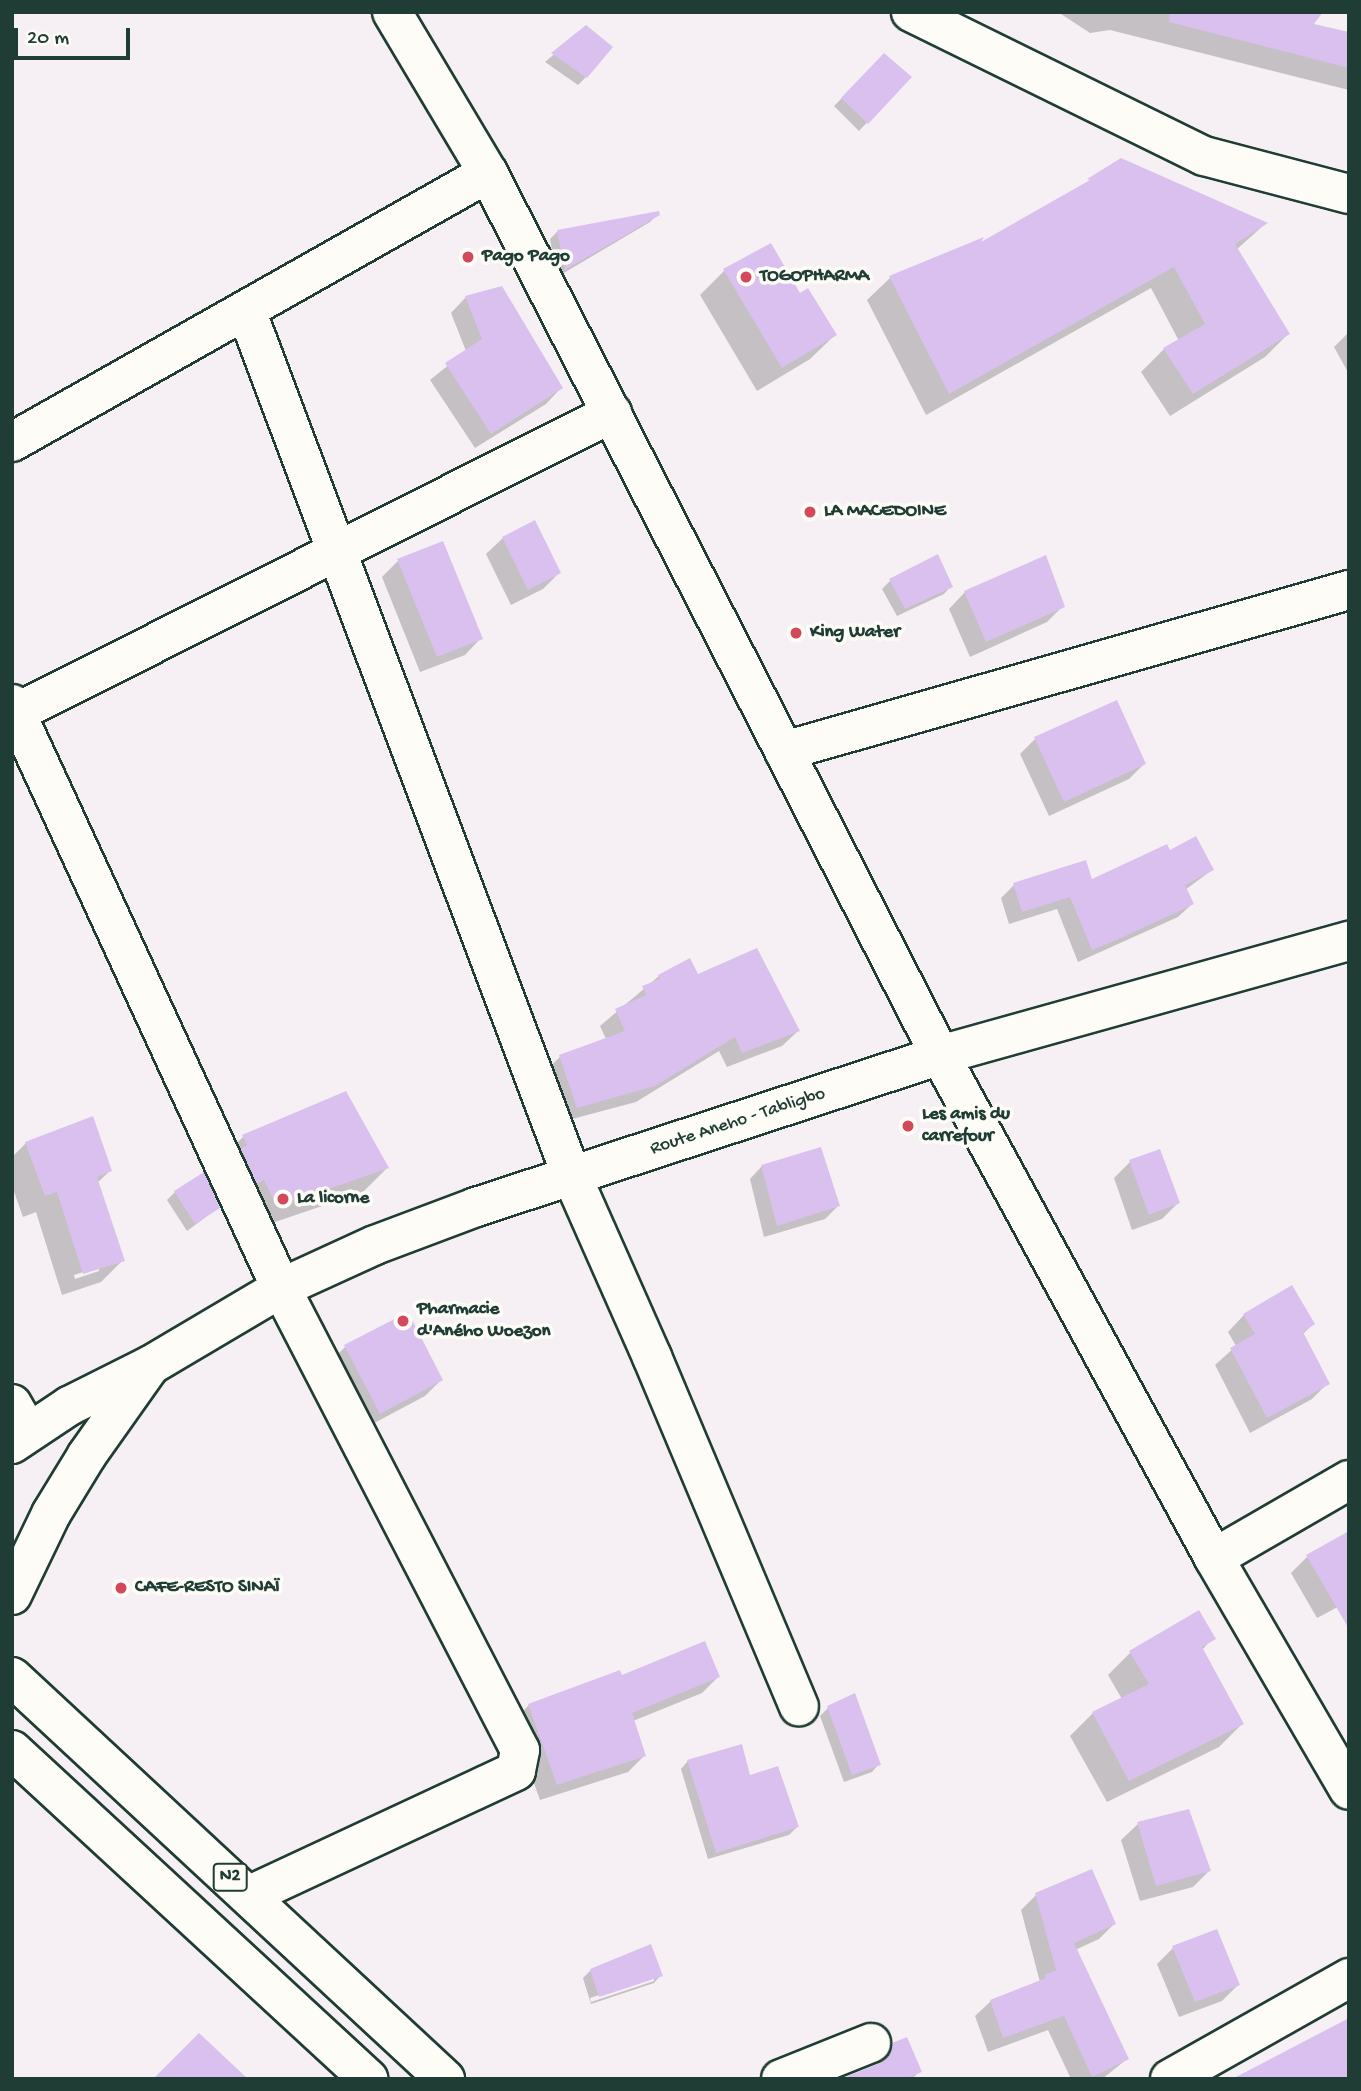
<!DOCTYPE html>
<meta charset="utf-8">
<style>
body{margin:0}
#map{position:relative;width:1361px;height:2091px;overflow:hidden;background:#f6f0f5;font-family:"Gochi Hand",sans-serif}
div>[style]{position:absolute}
.shadow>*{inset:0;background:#0003}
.building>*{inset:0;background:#dac0ee}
.roads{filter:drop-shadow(2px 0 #1f3d34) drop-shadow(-2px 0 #1f3d34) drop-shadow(0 2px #1f3d34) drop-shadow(0 -2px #1f3d34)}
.minor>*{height:38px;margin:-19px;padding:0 19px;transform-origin:19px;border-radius:19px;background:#fdfcf7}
.tertiary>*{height:38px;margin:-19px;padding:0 19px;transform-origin:19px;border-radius:19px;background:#fdfcf7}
.secondary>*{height:38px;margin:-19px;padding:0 19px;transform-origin:19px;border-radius:19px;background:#fdfcf7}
.trunk>*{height:38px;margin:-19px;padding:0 19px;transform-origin:19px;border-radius:19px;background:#fdfcf7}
.dots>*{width:19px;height:19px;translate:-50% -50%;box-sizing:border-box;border:4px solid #fdfcf7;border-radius:50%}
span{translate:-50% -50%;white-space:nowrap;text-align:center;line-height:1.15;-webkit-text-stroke:7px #fdfcf7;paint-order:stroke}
.shield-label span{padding:2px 5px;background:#fdfcf7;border:2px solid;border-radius:5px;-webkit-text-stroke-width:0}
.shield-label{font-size:18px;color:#1f3d34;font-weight:700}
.poi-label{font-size:19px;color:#1f3d34;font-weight:700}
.left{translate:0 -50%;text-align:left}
.street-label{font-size:19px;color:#1f3d34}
.frame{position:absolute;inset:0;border:14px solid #1f3d34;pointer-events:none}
.scale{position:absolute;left:14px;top:28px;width:116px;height:32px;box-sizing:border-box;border:4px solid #1f3d34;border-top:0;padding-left:9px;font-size:21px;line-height:24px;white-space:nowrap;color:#1f3d34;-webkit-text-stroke:5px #fdfcf7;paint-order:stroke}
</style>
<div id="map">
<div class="shadow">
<div style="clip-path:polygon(1063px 12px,1321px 12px,1311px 25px,1349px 34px,1349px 90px,1110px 30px,1090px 33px,1061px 14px)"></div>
<div style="clip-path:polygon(586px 27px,586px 77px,578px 85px,545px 62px)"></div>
<div style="clip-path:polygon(884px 55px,909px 77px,859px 131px,834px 106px)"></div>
<div style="clip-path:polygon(1121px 160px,1265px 224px,1236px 250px,1288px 334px,1265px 357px,1170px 416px,1141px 372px,1164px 349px,1179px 341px,1151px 288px,926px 415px,867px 300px,890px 278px,976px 247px,1080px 188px)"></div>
<div style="clip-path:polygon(658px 214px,650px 222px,557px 277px,550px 239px,558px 231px)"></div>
<div style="clip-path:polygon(724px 271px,835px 335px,810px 359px,757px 391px,700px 295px)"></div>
<div style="clip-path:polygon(466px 297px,561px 388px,546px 404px,475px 448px,430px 380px,466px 351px,451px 313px)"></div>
<div style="clip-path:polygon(1349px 332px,1349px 374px,1334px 347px)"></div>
<div style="clip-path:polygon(503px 538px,559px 573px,543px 589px,511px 605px,486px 554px)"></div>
<div style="clip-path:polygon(937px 557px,951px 586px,944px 594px,897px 616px,882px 589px,890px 581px)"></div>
<div style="clip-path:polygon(398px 561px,481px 638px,465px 655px,420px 672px,382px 577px)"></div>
<div style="clip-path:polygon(965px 592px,1063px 606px,1047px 622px,970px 657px,949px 609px)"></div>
<div style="clip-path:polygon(1035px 739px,1144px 764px,1129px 779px,1049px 816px,1020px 754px)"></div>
<div style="clip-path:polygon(1169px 853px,1212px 870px,1185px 890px,1192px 904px,1178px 917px,1078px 962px,1057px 909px,1009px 924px,1001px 898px,1014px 885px,1091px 882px)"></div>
<div style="clip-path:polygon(659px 976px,697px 977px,798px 1031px,782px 1046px,727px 1067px,719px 1051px,636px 1102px,561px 1122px,544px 1072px,560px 1057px,606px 1039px,600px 1026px)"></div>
<div style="clip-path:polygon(243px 1137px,387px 1168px,363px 1192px,252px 1230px,219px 1161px)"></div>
<div style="clip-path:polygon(evenodd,26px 1143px,110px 1171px,97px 1183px,123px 1260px,101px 1282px,62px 1295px,36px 1212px,23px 1217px,12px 1186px,12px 1157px,26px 1143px,99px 1267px,99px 1271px,75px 1279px,74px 1275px,99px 1267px)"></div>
<div style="clip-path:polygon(1130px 1162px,1178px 1203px,1162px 1219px,1132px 1230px,1114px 1178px)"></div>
<div style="clip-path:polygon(762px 1166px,838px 1206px,825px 1219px,764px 1237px,750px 1179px)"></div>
<div style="clip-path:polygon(175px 1192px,218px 1208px,187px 1231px,167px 1200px)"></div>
<div style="clip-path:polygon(1244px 1315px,1313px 1324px,1302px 1335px,1328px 1383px,1312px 1399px,1250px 1433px,1215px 1365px,1236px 1346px,1228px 1332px)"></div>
<div style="clip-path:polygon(345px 1347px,441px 1380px,425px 1396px,363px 1429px,329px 1363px)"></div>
<div style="clip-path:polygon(1349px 1533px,1349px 1601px,1317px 1618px,1291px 1573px,1307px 1557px)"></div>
<div style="clip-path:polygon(1213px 1638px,1202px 1650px,1242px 1724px,1219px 1747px,1107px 1802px,1070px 1736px,1093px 1713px,1122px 1699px,1108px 1675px,1130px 1653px)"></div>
<div style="clip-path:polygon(621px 1677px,718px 1677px,702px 1693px,633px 1721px,644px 1756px,628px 1772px,540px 1800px,512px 1722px,529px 1705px)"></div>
<div style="clip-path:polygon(828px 1708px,879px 1764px,872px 1772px,844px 1782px,820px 1716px)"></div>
<div style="clip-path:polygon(688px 1761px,749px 1777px,797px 1827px,789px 1835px,708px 1859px,681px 1769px)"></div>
<div style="clip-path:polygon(1188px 1812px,1209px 1871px,1193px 1887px,1140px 1901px,1121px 1840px,1138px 1824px)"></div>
<div style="clip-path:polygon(1036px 1895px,1114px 1924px,1099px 1939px,1075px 1950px,1127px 2059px,1102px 2079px,1071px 2079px,1048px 2030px,988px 2052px,975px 2016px,991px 2001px,1040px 1982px,1021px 1910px)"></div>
<div style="clip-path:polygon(1173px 1948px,1238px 1985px,1222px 2001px,1179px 2017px,1157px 1964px)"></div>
<div style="clip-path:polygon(evenodd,591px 1970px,661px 1975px,654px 1983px,591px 2004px,583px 1978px,591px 1970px,654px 1977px,654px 1981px,591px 2002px,590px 1998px,654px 1977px)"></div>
<div style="clip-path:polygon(893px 2045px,919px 2072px,912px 2079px,847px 2079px,875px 2067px)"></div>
</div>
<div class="building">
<div style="clip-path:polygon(1170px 12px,1323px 12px,1314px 24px,1349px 32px,1349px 68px,1169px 22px)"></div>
<div style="clip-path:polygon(586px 25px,613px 47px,587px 78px,551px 53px)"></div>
<div style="clip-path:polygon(884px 53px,912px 77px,868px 124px,841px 98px)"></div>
<div style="clip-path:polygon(1121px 158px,1268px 223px,1235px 244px,1290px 334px,1193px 394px,1163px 348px,1205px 324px,1174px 267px,949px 394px,889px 276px,984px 237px,981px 242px,1090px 180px,1087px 179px)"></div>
<div style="clip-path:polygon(659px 211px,660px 215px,565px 270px,557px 230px)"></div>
<div style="clip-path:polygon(771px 243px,800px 293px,808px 288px,837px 335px,782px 368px,723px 269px)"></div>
<div style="clip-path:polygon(502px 286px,563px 388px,491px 434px,445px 363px,482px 339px,465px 296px)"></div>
<div style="clip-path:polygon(535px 520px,561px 573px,528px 590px,502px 537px)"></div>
<div style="clip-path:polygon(443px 541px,483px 639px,437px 657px,397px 559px)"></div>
<div style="clip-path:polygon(938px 554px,953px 587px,905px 609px,889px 579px)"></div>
<div style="clip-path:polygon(1046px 555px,1065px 607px,986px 642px,964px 591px)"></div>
<div style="clip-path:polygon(1117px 700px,1146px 764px,1064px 802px,1034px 737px)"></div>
<div style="clip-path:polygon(1196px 836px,1214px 870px,1185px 885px,1194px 904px,1119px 939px,1092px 950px,1070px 897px,1022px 912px,1013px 883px,1086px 860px,1092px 879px,1167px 844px,1170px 850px)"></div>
<div style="clip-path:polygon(757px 948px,800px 1031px,742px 1053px,735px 1037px,655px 1086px,577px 1108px,559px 1055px,625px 1031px,615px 1009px,646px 995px,642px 986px,660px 979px,658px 975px,690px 958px,698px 974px)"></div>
<div style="clip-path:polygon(346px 1091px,389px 1168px,277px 1207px,264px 1180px,257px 1184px,241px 1149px,247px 1145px,242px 1135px)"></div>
<div style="clip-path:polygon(93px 1116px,112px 1171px,97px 1177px,125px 1261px,83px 1274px,57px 1192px,45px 1196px,25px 1142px)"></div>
<div style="clip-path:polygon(821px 1147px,840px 1206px,777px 1226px,761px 1165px)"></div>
<div style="clip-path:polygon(1160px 1149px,1180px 1203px,1149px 1215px,1129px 1160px)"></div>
<div style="clip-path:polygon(204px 1172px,220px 1208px,195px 1224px,174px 1191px)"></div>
<div style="clip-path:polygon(1292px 1285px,1315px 1324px,1303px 1332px,1330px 1384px,1267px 1418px,1230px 1348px,1255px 1334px,1243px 1314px)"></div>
<div style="clip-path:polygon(408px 1312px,443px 1380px,380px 1414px,344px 1345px)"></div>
<div style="clip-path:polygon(1349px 1531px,1349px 1629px,1306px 1555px)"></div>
<div style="clip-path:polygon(1199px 1610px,1216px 1639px,1202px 1647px,1244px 1724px,1129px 1781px,1092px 1712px,1149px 1684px,1129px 1651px)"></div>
<div style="clip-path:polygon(705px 1641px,720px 1677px,632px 1713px,646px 1756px,557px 1785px,528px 1704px,620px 1670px,622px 1675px)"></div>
<div style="clip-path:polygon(855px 1693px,881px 1765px,852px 1775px,827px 1706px)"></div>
<div style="clip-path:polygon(742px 1744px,750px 1775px,778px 1766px,799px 1827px,716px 1853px,687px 1760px)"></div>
<div style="clip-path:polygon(1189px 1809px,1211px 1871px,1156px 1886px,1137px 1822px)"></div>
<div style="clip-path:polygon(1092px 1869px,1116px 1924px,1074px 1943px,1129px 2059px,1092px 2077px,1064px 2016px,1003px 2038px,990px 2000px,1046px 1978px,1044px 1975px,1056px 1970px,1035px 1893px)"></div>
<div style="clip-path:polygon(1217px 1929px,1240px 1985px,1195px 2002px,1172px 1946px)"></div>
<div style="clip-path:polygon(651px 1944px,663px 1976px,599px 1997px,590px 1969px)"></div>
<div style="clip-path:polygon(1349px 2018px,1349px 2079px,1232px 2079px)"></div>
<div style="clip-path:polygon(199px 2033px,248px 2079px,153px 2079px)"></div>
<div style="clip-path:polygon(907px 2037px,922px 2072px,905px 2079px,841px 2079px,880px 2063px,889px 2056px,892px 2043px)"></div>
</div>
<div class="roads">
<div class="minor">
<div style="left:246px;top:310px;width:923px;rotate:69.39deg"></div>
<div style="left:571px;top:1174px;width:200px;rotate:66.1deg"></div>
<div style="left:652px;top:1357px;width:379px;rotate:67.2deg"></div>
<div style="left:12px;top:442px;width:547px;rotate:-29.47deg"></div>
<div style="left:12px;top:704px;width:643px;rotate:65.27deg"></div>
<div style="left:281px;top:1288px;width:520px;rotate:62.65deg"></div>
<div style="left:520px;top:1750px;width:21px;rotate:101deg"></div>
<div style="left:516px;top:1771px;width:293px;rotate:155deg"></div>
<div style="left:12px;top:715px;width:672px;rotate:-26.72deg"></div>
<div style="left:784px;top:751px;width:587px;rotate:-15.91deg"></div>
<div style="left:12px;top:1404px;width:32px;rotate:60deg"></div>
<div style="left:1214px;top:1558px;width:156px;rotate:-30deg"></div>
<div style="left:781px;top:2079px;width:97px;rotate:-21.8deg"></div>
<div style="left:1170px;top:2079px;width:206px;rotate:-29.4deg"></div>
</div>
<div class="tertiary">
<div style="left:392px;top:12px;width:187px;rotate:59.2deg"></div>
<div style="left:488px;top:173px;width:991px;rotate:62.87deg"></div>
<div style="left:940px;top:1055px;width:573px;rotate:61.42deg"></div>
<div style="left:1214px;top:1558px;width:268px;rotate:59.8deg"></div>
<div style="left:911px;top:12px;width:326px;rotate:26.2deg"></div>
<div style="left:1204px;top:156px;width:150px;rotate:14.7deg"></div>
</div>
<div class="secondary">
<div style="left:12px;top:1444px;width:69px;rotate:-33.7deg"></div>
<div style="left:69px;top:1406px;width:92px;rotate:-26.6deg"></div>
<div style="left:151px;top:1365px;width:151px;rotate:-30.6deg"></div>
<div style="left:281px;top:1288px;width:103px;rotate:-24.6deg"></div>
<div style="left:375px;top:1245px;width:108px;rotate:-20.6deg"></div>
<div style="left:476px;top:1207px;width:488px;rotate:-18.1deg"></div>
<div style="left:940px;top:1055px;width:425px;rotate:-15.6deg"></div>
<div style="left:12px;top:1595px;width:90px;rotate:-64.3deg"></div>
<div style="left:51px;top:1514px;width:69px;rotate:-58.6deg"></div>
<div style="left:87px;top:1455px;width:105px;rotate:-54.7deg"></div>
</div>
<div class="trunk">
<div style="left:12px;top:1677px;width:591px;rotate:42.87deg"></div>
<div style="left:12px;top:1750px;width:485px;rotate:42.7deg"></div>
</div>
</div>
<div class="dots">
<div style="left:468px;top:257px;background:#d1495b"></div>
<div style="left:746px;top:277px;background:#d1495b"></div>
<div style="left:810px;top:512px;background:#d1495b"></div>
<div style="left:796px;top:633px;background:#d1495b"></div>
<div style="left:908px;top:1126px;background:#d1495b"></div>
<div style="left:283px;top:1199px;background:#d1495b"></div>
<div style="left:403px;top:1321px;background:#d1495b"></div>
<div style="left:121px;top:1588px;background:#d1495b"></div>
</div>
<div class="shield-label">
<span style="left:230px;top:1877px">N2</span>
</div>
<div class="poi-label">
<span class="left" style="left:482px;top:257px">Pago Pago</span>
<span class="left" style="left:760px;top:277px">TOGOPHARMA</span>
<span class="left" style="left:824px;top:512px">LA MACEDOINE</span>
<span class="left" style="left:810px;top:633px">King Water</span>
<span class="left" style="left:922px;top:1126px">Les amis du<br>carrefour</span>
<span class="left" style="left:297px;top:1199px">La licorne</span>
<span class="left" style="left:417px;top:1321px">Pharmacie<br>d'Aného Woezon</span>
<span class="left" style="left:135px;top:1588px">CAFE-RESTO SINAÏ</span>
</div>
<div class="street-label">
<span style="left:738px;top:1122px;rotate:-18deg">Route Aneho - Tabligbo</span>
</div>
<div class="frame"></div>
<div class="scale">20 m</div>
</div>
